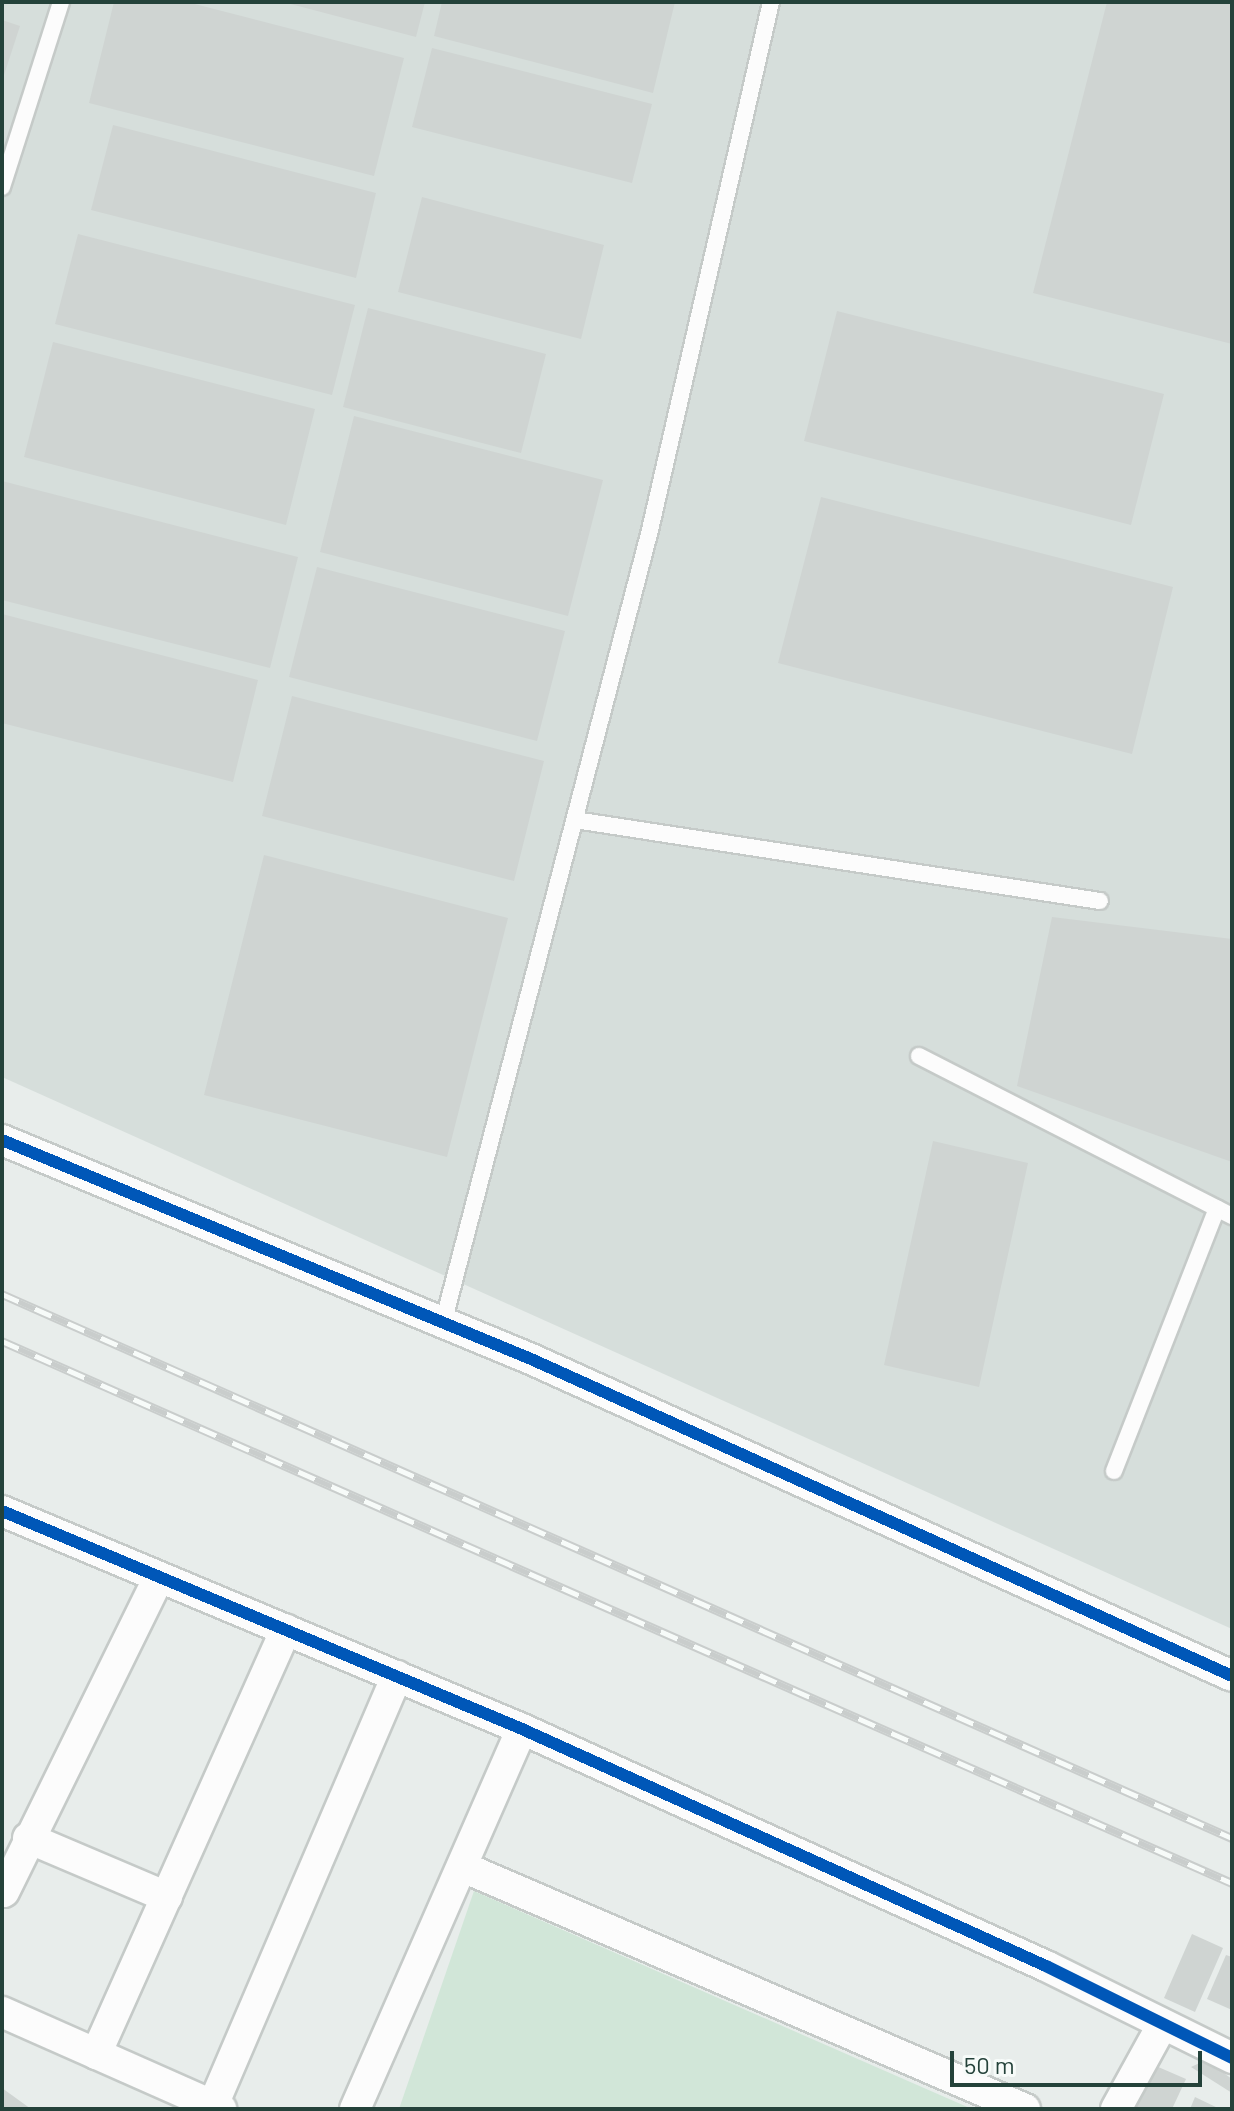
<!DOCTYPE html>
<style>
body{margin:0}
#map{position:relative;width:1234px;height:2111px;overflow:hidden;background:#e8edeb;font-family:Barlow,sans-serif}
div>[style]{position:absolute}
.built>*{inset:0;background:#d6dedb}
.green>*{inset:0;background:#d1e6d8}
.building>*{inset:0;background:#cfd4d2}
.roads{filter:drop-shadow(2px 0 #c5cac8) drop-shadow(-2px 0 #c5cac8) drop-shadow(0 2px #c5cac8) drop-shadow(0 -2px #c5cac8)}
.service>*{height:16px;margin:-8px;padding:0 8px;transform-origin:8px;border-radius:8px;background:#fcfcfc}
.minor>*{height:30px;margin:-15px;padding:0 15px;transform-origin:15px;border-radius:15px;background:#fcfcfc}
.rail>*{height:9px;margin-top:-4.5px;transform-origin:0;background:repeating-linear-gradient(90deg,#f7fbf9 0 18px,#c9cdcc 0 36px);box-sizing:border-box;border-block:2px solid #c9cdcc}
.cycleway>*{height:12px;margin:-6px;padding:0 6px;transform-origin:6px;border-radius:6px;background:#0057b8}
span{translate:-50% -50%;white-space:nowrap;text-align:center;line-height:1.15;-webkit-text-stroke:8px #f7fbf9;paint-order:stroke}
.frame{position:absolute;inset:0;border:4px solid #24423a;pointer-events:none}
.scale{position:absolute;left:950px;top:2051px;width:252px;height:36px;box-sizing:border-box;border:4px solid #24423a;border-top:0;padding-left:10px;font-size:24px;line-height:28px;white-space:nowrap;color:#24423a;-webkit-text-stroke:6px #f7fbf9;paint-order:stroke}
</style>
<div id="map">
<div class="built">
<div style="clip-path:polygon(2px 2px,1232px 2px,1232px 1629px,2px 1077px)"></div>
</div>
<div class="green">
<div style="clip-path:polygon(474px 1891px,972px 2109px,399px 2109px)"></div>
</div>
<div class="building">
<div style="clip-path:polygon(114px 2px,187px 2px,404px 58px,374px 176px,89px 103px)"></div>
<div style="clip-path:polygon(283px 2px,425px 2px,416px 37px)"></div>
<div style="clip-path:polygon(442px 2px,675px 2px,653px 93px,434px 36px)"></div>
<div style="clip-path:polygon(1107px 2px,1232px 2px,1232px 344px,1033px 293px)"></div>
<div style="clip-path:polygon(2px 20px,20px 26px,3px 78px,2px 78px)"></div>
<div style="clip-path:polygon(432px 48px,652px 104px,632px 183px,412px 127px)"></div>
<div style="clip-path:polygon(113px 125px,376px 193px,356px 278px,91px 210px)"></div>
<div style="clip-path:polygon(422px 197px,604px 245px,581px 339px,398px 292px)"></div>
<div style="clip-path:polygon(78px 234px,355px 305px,332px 395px,55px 324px)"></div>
<div style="clip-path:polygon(368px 308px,546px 354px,521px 453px,343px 407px)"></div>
<div style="clip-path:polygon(837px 311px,1164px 394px,1131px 525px,804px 441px)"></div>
<div style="clip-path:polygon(53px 342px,315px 409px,286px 525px,24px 457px)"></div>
<div style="clip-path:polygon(354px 416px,603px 480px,568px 616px,320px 552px)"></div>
<div style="clip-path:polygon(2px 481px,298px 557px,270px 668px,2px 600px)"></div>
<div style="clip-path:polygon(821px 497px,1173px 587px,1132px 754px,778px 663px)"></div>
<div style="clip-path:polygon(317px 567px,565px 631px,537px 741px,289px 677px)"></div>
<div style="clip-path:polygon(2px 614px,258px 680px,233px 782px,2px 723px)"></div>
<div style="clip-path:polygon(292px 696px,544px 761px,514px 881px,262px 816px)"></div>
<div style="clip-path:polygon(264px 855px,508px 918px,447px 1157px,204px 1095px)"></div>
<div style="clip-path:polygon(1052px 917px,1232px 939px,1232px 1162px,1017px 1086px)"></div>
<div style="clip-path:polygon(933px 1141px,1028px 1163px,979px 1387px,884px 1365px)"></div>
<div style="clip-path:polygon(1192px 1934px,1223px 1948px,1195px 2012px,1164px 1998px)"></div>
<div style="clip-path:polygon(1226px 1955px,1232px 1957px,1232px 2010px,1207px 1999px)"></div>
<div style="clip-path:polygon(1206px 2060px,1232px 2079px,1232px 2093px,1191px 2067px)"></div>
<div style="clip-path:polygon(1149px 2063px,1186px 2079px,1172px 2109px,1128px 2109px)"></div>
<div style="clip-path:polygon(2px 2088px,31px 2109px,2px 2109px)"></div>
<div style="clip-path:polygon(1195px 2097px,1220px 2109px,1190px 2109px)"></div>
</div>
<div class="roads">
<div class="service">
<div style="left:2px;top:187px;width:194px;rotate:-72.3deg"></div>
<div style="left:575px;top:820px;width:531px;rotate:8.77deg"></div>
<div style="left:919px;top:1056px;width:352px;rotate:27.1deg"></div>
<div style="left:443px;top:1323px;width:820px;rotate:-75.37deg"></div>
<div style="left:650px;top:530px;width:542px;rotate:-77.09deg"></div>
<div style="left:1114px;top:1471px;width:282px;rotate:-68.6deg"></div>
</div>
<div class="minor">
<div style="left:2px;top:1140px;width:573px;rotate:22.49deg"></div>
<div style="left:531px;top:1359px;width:769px;rotate:24.33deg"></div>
<div style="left:2px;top:1511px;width:564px;rotate:22.74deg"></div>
<div style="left:522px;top:1729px;width:575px;rotate:24.34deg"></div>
<div style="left:1046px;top:1966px;width:208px;rotate:26.3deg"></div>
<div style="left:28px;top:1838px;width:151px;rotate:23deg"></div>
<div style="left:463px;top:1867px;width:612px;rotate:23.3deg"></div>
<div style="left:4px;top:1892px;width:351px;rotate:-63.8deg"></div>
<div style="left:2px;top:2012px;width:240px;rotate:23.9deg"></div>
<div style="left:96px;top:2054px;width:465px;rotate:-65.9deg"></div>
<div style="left:213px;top:2105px;width:467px;rotate:-66.8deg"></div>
<div style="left:355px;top:2109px;width:415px;rotate:-66.3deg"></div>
<div style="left:1116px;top:2109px;width:94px;rotate:-61.2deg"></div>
</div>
</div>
<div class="rail">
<div style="left:2px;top:1294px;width:1345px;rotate:23.86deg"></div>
<div style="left:2px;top:1341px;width:1344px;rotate:23.78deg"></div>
</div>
<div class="cycleway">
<div style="left:2px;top:1140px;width:573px;rotate:22.49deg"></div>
<div style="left:531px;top:1359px;width:769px;rotate:24.33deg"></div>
<div style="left:2px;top:1511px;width:564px;rotate:22.74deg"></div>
<div style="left:522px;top:1729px;width:575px;rotate:24.34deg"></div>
<div style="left:1046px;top:1966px;width:208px;rotate:26.3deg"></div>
</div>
<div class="frame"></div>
<div class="scale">50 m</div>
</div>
